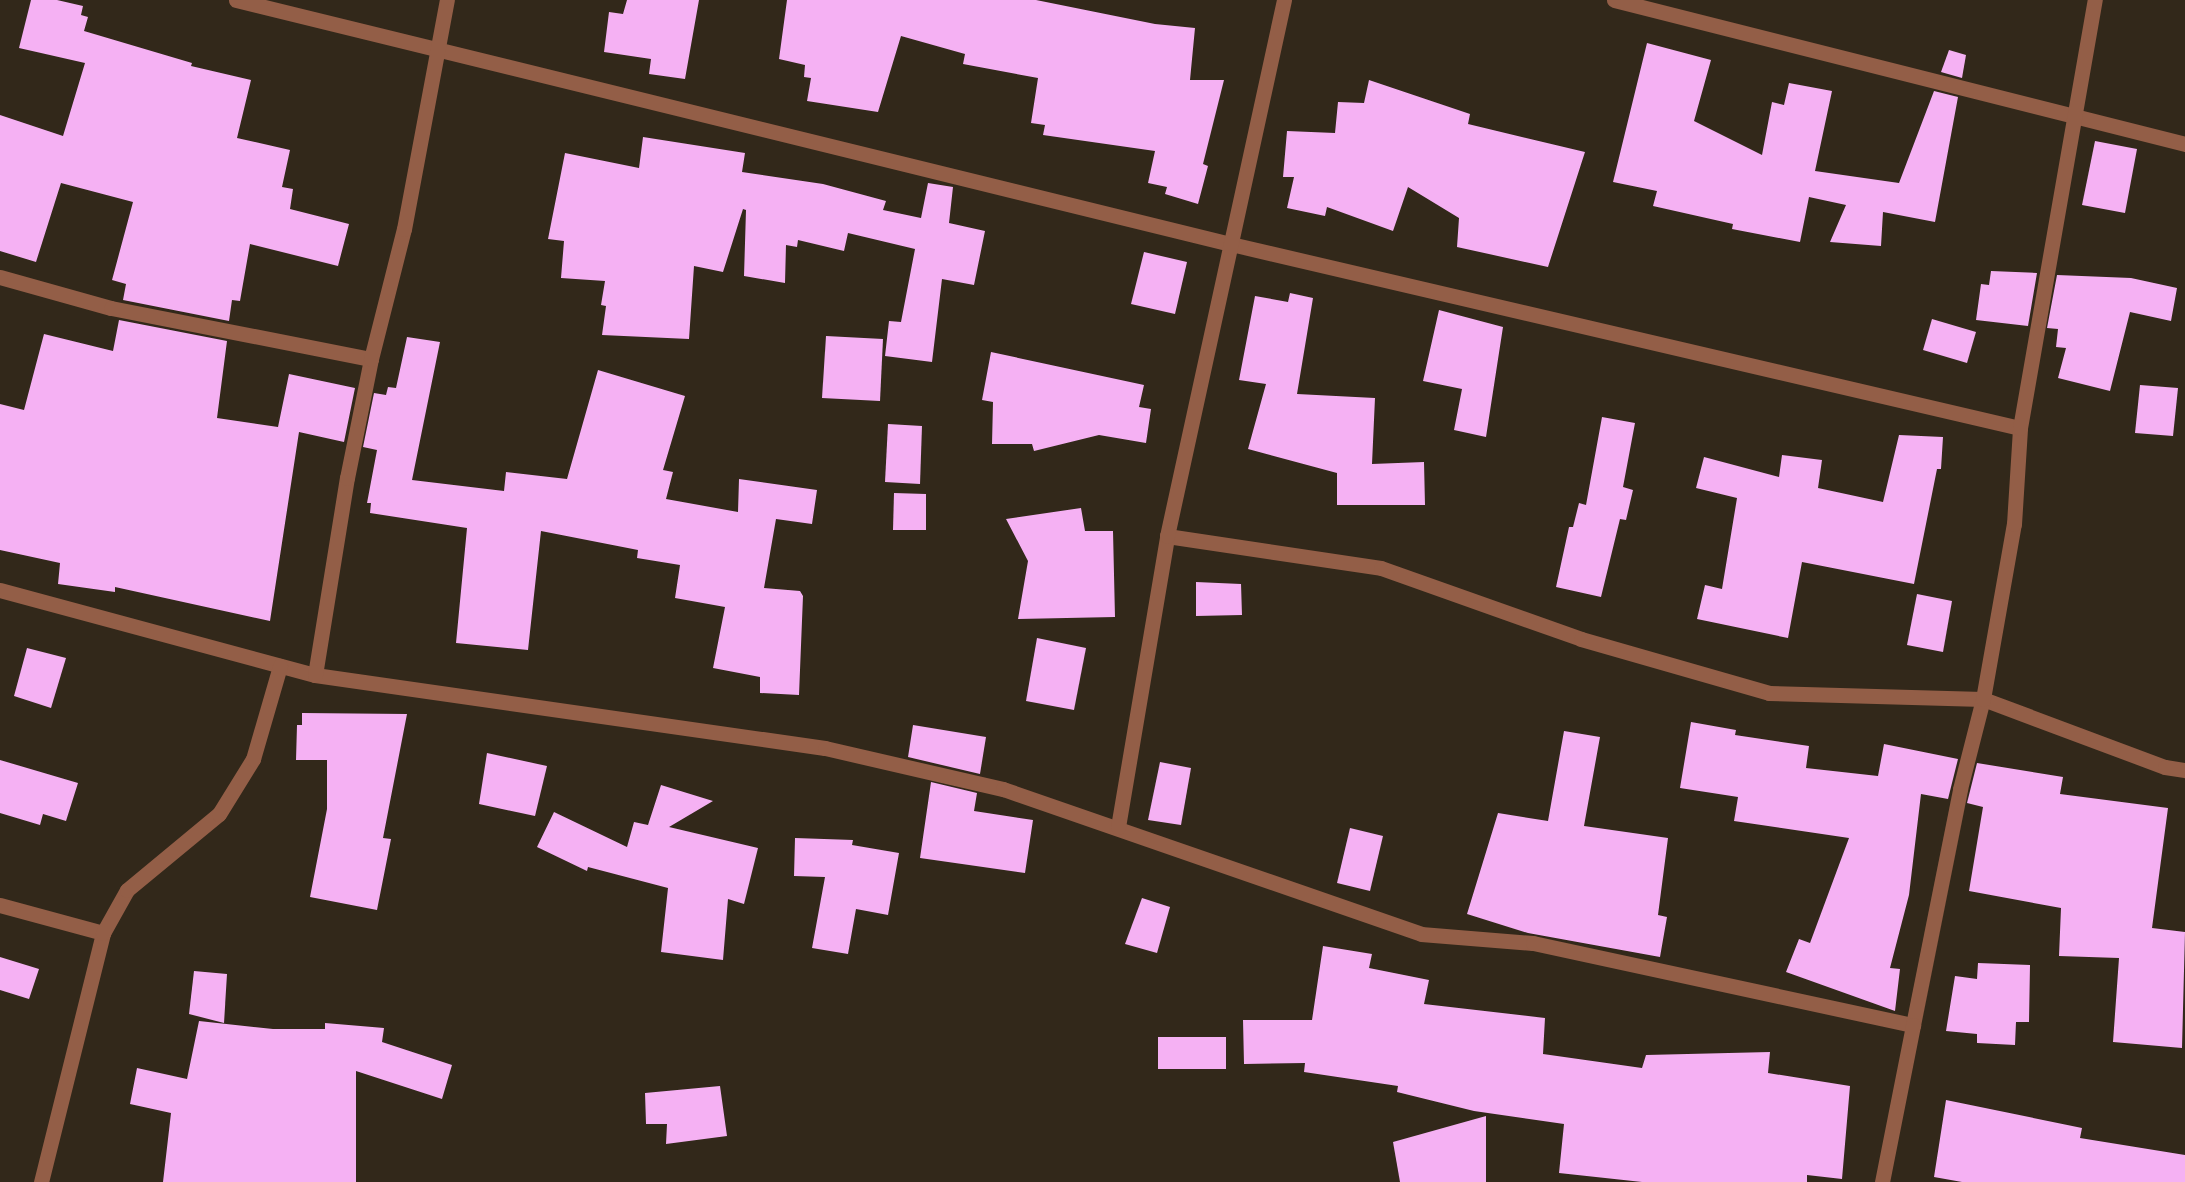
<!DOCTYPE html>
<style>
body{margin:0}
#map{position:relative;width:2185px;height:1182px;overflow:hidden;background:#32281a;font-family:Helvetica,sans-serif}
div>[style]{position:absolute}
.building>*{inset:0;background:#f5b1f3}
.minor>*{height:15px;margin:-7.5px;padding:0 7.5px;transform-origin:7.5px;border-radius:7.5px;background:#935e47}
span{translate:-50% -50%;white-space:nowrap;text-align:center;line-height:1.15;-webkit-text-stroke:6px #32281a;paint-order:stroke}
</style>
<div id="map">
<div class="building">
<div style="clip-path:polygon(31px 0,57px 0,83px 6px,81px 15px,88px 17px,84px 31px,192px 63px,191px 66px,251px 80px,237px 138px,290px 150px,282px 187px,293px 189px,290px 209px,349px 224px,338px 266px,250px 244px,240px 301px,232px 300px,229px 321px,123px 300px,126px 284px,112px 280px,133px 202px,61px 183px,36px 262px,0 251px,0 115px,63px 136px,85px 63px,19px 48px)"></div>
<div style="clip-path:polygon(627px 0,699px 0,685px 79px,649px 74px,651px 59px,604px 52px,609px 12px,623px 14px)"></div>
<div style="clip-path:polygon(787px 0,1036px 0,1155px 24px,1195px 28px,1190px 80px,1224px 80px,1203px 164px,1208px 166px,1198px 204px,1165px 194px,1167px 187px,1148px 183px,1155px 151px,1043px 135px,1045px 125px,1031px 123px,1038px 78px,963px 64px,965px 54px,901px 36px,878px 112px,807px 101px,811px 78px,804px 77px,805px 65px,779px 59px)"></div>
<div style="clip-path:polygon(1647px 43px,1711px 60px,1694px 121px,1762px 155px,1772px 102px,1784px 105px,1789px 83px,1832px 91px,1815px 171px,1899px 183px,1934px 91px,1958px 97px,1935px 222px,1883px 212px,1881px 246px,1830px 242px,1846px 205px,1809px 197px,1800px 242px,1732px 229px,1733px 224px,1653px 206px,1657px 191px,1613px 182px)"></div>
<div style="clip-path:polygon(1949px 50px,1966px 55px,1962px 78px,1941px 72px)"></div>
<div style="clip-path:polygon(1369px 80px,1470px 114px,1468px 124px,1585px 152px,1548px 267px,1457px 247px,1459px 218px,1408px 187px,1393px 231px,1327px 207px,1325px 216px,1287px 208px,1294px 177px,1283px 177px,1287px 131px,1335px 133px,1338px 102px,1364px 103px)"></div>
<div style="clip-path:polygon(643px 137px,745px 153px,742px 172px,823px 184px,886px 201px,883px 210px,921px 218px,928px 183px,953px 187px,949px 223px,985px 231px,974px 285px,942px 279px,932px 362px,885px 356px,889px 321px,901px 322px,915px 249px,848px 233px,844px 251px,798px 240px,797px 247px,786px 245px,785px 283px,744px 276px,746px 210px,743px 209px,723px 272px,694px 266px,689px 339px,602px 335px,606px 306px,601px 305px,605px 281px,561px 278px,564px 241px,548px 239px,565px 153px,639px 168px)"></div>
<div style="clip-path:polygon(2095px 141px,2137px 149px,2125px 213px,2082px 205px)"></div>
<div style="clip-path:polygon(1144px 252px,1187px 262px,1175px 314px,1131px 304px)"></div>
<div style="clip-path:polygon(1991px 271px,2037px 273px,2028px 326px,1976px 320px,1981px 284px,1989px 285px)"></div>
<div style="clip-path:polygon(2057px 275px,2131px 278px,2177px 288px,2171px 321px,2130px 312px,2110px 391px,2058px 378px,2066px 348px,2056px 347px,2058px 329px,2047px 328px)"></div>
<div style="clip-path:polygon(1290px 293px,1313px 298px,1297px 394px,1375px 398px,1372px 464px,1424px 462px,1425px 505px,1337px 505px,1337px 473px,1248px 449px,1266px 384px,1239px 380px,1255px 296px,1288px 302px)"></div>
<div style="clip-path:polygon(1439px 310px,1503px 327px,1486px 437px,1454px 430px,1462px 389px,1423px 381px)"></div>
<div style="clip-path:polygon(1932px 319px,1976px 332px,1967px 363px,1923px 350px)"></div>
<div style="clip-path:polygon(119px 320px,227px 341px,217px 418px,278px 427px,289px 374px,355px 388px,344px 442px,299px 432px,270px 621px,115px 587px,115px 592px,58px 584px,60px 563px,0 550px,0 404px,24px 410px,44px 334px,113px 351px)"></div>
<div style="clip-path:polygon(826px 336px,883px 339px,880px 401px,822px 398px)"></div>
<div style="clip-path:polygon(407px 337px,440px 342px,412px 480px,504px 491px,506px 472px,567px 479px,598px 370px,685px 396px,663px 470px,673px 472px,666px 499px,738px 512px,739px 479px,817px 490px,812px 524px,776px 519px,764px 588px,800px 591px,803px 596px,799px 695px,760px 693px,760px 677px,713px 668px,725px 607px,675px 598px,680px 565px,637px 558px,638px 550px,541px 531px,528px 650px,456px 643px,467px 528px,370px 513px,371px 503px,367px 503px,377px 450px,363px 447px,374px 393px,386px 395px,388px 387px,396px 388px)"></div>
<div style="clip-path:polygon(991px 352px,1144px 385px,1139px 407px,1151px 409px,1146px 443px,1099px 435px,1034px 451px,1032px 444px,992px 444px,993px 402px,982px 400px)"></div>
<div style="clip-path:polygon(2140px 385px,2178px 388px,2173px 436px,2135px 433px)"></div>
<div style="clip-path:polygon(1602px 417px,1635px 423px,1623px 487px,1633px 490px,1626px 520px,1620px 519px,1601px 597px,1556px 587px,1569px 527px,1573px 527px,1579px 503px,1586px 505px)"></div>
<div style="clip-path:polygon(888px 424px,922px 426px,920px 484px,885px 482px)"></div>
<div style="clip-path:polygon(1899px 435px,1943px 437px,1941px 469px,1937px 469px,1914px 584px,1802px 562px,1788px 638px,1697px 619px,1705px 585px,1722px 589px,1737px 498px,1696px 488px,1704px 457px,1779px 477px,1782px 455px,1822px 460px,1818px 488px,1883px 502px)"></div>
<div style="clip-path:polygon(894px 493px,926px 494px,926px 530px,893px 530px)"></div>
<div style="clip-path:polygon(1081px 508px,1085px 531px,1113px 531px,1115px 617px,1018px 619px,1028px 561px,1006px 519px)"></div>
<div style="clip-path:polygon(1196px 582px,1241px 584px,1242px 615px,1196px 616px)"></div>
<div style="clip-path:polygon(1917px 594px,1952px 601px,1943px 652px,1907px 645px)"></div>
<div style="clip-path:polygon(1037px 638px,1086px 648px,1074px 710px,1026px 701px)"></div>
<div style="clip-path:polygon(27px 648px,66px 658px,51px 708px,14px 696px)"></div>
<div style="clip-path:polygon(302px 713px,407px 714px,383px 838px,391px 839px,377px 910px,310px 897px,327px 809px,327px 760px,296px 760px,297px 725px,302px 725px)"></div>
<div style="clip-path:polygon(1691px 722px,1736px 730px,1735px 735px,1809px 746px,1806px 768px,1878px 776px,1884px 744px,1958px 759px,1948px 799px,1921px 794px,1909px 895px,1890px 968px,1900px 969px,1895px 1011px,1786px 972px,1799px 939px,1810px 943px,1849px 838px,1734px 821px,1738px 797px,1680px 788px)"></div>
<div style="clip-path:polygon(913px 725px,986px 737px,980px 774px,908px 757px)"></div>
<div style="clip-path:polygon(1564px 731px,1600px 737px,1584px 826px,1668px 838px,1658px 915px,1667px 917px,1660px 957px,1528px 933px,1467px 914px,1498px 813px,1548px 821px)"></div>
<div style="clip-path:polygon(487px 753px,547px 766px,535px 816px,479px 804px)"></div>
<div style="clip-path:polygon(0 760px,78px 783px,66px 821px,43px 814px,40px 825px,0 813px)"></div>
<div style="clip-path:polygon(1160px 762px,1191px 768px,1181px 825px,1148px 820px)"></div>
<div style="clip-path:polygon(1977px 763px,2063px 777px,2060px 794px,2168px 808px,2152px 928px,2185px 932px,2182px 1048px,2113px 1042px,2119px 958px,2059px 956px,2061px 908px,1969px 891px,1983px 807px,1967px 803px)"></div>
<div style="clip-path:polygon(931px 782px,977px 793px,974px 811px,1033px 820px,1025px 873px,920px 858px)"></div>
<div style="clip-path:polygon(661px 785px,713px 801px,669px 827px,758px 848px,744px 904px,728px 899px,723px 960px,661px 952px,668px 888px,588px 867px,587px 871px,537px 847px,554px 812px,627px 847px,634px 822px,648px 825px)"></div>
<div style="clip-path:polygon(1350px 828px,1383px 836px,1370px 891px,1337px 883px)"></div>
<div style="clip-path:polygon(795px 838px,853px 840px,852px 845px,899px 853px,888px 915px,856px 909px,848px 954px,812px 948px,825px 877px,794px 876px)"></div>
<div style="clip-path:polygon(1142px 898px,1170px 907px,1157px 953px,1125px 944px)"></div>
<div style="clip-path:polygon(1323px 946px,1372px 954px,1369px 968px,1429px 980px,1424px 1004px,1545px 1018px,1543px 1054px,1642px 1068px,1646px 1055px,1770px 1052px,1768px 1073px,1850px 1086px,1842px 1179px,1807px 1175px,1807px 1182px,1642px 1182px,1559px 1173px,1564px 1124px,1474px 1111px,1397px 1092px,1398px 1086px,1304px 1072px,1305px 1063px,1244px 1064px,1243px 1020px,1312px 1020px)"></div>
<div style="clip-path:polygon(0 957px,39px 969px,29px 999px,0 990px)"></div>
<div style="clip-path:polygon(1978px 963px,2030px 965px,2029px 1022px,2016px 1022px,2015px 1045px,1977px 1043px,1977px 1034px,1946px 1031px,1955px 976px,1977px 979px)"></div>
<div style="clip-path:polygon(194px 971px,227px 974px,224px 1023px,189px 1014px)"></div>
<div style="clip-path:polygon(199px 1021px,273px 1029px,325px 1029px,325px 1023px,384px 1028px,382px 1042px,452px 1065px,442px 1099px,356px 1071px,356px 1182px,163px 1182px,171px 1113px,130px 1104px,137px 1068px,187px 1079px)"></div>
<div style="clip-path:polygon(1158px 1037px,1226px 1037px,1226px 1069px,1158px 1069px)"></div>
<div style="clip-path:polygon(720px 1086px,727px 1136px,666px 1144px,667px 1124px,646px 1124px,645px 1093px)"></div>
<div style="clip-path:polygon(1946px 1100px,2082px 1128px,2080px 1138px,2185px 1155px,2185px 1182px,1962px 1182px,1934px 1177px)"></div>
<div style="clip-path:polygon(1486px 1116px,1486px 1182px,1400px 1182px,1393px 1142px)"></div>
</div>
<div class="minor">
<div style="left:236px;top:0;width:1024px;rotate:13.78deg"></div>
<div style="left:1231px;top:244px;width:810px;rotate:13.13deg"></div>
<div style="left:1614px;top:0;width:589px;rotate:14.15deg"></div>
<div style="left:0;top:277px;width:115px;rotate:15.6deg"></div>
<div style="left:111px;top:308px;width:265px;rotate:11.1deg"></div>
<div style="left:1167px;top:536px;width:216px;rotate:8.5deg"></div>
<div style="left:1381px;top:568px;width:212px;rotate:19.5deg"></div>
<div style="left:1581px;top:639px;width:196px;rotate:16deg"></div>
<div style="left:1769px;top:693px;width:214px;rotate:1.6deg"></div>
<div style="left:1983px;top:699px;width:194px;rotate:20.5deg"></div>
<div style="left:2165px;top:767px;width:20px;rotate:9deg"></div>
<div style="left:0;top:590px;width:326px;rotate:15.1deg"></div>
<div style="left:315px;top:675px;width:515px;rotate:8.15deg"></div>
<div style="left:825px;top:748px;width:183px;rotate:13deg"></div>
<div style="left:1003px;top:789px;width:442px;rotate:19.1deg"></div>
<div style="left:1421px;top:934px;width:112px;rotate:4.6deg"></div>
<div style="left:1533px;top:943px;width:389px;rotate:12.2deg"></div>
<div style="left:1913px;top:1025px;width:241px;rotate:-78.7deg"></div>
<div style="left:1960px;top:789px;width:93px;rotate:-75.7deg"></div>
<div style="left:1983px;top:699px;width:178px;rotate:-80deg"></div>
<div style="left:2014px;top:524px;width:96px;rotate:-86.4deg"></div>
<div style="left:2020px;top:428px;width:435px;rotate:-80.1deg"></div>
<div style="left:315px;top:675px;width:200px;rotate:-80.8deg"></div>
<div style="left:347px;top:478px;width:121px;rotate:-78.6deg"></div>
<div style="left:371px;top:359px;width:134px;rotate:-75.8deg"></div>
<div style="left:404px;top:229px;width:233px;rotate:-79.4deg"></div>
<div style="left:1118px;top:827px;width:295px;rotate:-80.4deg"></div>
<div style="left:1167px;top:536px;width:549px;rotate:-77.69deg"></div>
<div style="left:0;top:905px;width:107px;rotate:15.2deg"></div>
<div style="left:41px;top:1182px;width:257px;rotate:-76deg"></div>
<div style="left:103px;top:933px;width:49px;rotate:-60.8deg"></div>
<div style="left:127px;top:890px;width:119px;rotate:-39.6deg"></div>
<div style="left:219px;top:814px;width:65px;rotate:-58.3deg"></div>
<div style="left:253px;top:759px;width:97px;rotate:-73.8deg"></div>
<div style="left:1882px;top:1182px;width:160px;rotate:-78.8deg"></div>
</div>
</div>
